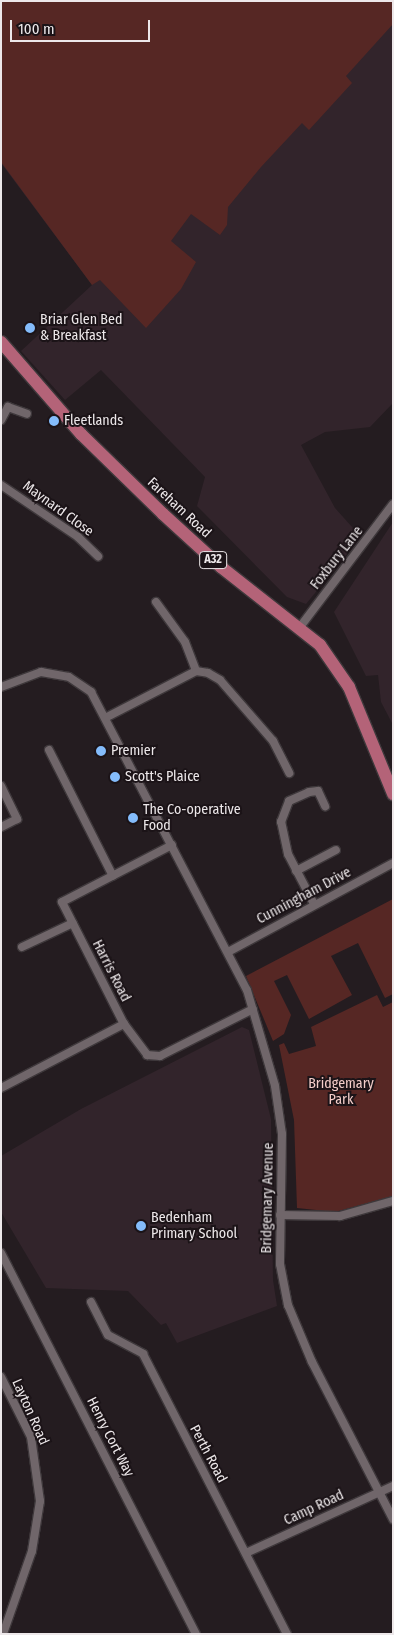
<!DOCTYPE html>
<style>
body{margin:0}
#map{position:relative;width:394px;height:1635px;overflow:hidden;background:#241c20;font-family:"Fira Sans Condensed",sans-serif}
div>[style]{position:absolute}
.built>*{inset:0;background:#32242b}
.green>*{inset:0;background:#562724}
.roads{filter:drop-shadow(1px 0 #3e383b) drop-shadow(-1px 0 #3e383b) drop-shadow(0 1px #3e383b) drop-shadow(0 -1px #3e383b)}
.minor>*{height:8px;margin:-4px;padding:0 4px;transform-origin:4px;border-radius:4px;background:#70666a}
.primary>*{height:12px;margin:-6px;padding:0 6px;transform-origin:6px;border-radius:6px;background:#b46378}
.dots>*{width:14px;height:14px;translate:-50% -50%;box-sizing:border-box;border:2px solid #1b1317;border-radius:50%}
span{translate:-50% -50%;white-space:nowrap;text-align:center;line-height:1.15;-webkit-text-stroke:4px #1b1317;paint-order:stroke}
.shield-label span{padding:1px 4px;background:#1b1317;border:1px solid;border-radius:4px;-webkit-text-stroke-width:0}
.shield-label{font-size:12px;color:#ede8ea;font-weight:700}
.poi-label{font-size:14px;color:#ede8ea}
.left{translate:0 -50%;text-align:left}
.street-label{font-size:14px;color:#ede8ea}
.park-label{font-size:14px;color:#f4ceca}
.frame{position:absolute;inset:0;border:2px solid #ede8ea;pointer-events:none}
.scale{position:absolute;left:10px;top:20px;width:140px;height:22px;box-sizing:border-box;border:2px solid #ede8ea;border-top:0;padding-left:6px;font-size:15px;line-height:18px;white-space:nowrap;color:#ede8ea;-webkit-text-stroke:4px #1b1317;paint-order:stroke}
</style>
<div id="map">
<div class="built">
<div style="clip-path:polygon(1px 1px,393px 1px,393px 403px,370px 427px,325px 432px,301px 445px,335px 508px,361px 537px,306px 604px,287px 597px,197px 506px,205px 477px,101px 370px,65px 400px,21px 351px,92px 285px,1px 163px)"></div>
<div style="clip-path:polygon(393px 522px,393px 725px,381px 702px,378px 675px,366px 676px,334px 612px)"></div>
<div style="clip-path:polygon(242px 1027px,249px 1030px,271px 1119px,273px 1280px,277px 1306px,177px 1343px,166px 1323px,161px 1325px,128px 1291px,46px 1288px,1px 1212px,1px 1156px,81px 1109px)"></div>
</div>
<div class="green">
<div style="clip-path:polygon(1px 1px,393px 1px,393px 24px,346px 76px,352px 83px,309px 130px,302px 123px,261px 167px,228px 207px,227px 225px,220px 235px,191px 214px,171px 241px,196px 262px,181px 289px,146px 328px,100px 280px,92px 285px,1px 162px)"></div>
<div style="clip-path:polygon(393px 899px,393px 994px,385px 998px,358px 943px,331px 956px,352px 995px,309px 1019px,287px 975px,274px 981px,291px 1015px,284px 1034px,273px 1041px,246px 976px)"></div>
<div style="clip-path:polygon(377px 995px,383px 1007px,393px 1002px,393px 1196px,335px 1212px,297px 1208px,294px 1120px,279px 1045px,284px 1043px,289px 1054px,316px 1046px,311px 1027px)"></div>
</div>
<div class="roads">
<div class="minor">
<div style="left:1px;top:420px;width:15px;rotate:-62deg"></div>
<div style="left:8px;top:407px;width:20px;rotate:20deg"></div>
<div style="left:1px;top:485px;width:93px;rotate:34deg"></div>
<div style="left:78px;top:537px;width:28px;rotate:44deg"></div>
<div style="left:156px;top:602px;width:49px;rotate:54.1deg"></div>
<div style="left:185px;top:642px;width:31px;rotate:69deg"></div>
<div style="left:300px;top:627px;width:154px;rotate:-52.9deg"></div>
<div style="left:1px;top:687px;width:43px;rotate:-20.6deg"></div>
<div style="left:41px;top:672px;width:28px;rotate:10deg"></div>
<div style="left:69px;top:677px;width:27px;rotate:34deg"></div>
<div style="left:91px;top:692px;width:336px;rotate:62.4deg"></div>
<div style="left:247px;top:990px;width:100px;rotate:73.7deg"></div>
<div style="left:275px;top:1086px;width:49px;rotate:81.7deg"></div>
<div style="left:282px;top:1134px;width:130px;rotate:90.9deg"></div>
<div style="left:280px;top:1264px;width:42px;rotate:79deg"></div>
<div style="left:288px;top:1305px;width:62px;rotate:67.2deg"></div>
<div style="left:312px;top:1362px;width:177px;rotate:62.7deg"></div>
<div style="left:107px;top:717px;width:100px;rotate:-27.3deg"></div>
<div style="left:196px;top:671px;width:12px;rotate:9deg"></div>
<div style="left:208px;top:673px;width:14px;rotate:30deg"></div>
<div style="left:220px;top:680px;width:81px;rotate:49deg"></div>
<div style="left:273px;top:741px;width:36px;rotate:63deg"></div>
<div style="left:49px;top:750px;width:141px;rotate:63.1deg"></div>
<div style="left:1px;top:786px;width:37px;rotate:64deg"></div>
<div style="left:17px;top:819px;width:18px;rotate:153deg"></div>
<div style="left:172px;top:845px;width:124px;rotate:152.6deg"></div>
<div style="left:62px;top:902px;width:137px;rotate:63.1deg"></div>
<div style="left:124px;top:1024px;width:39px;rotate:53deg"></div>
<div style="left:147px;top:1055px;width:13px;rotate:4deg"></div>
<div style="left:160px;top:1056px;width:104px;rotate:-26.8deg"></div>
<div style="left:296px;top:871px;width:45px;rotate:-27.7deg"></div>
<div style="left:314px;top:904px;width:56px;rotate:-117.5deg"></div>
<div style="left:288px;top:854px;width:33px;rotate:-102deg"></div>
<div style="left:281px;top:822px;width:22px;rotate:-69deg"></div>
<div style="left:289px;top:801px;width:22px;rotate:-24deg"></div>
<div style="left:309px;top:792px;width:9px;rotate:-6deg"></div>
<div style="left:318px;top:791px;width:17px;rotate:65deg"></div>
<div style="left:22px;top:947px;width:56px;rotate:-25.2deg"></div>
<div style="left:228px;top:952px;width:187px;rotate:-28.3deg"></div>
<div style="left:1px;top:1088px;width:139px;rotate:-27.5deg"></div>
<div style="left:280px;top:1215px;width:60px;rotate:1deg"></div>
<div style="left:340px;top:1216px;width:55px;rotate:-15.8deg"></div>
<div style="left:1px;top:1253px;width:428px;rotate:62.9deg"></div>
<div style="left:91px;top:1302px;width:37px;rotate:63deg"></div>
<div style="left:108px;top:1335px;width:40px;rotate:28deg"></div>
<div style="left:143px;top:1354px;width:315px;rotate:62.8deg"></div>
<div style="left:1px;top:1377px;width:67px;rotate:63.4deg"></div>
<div style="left:31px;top:1437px;width:65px;rotate:82deg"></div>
<div style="left:40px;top:1501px;width:51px;rotate:99.1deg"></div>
<div style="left:32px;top:1551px;width:85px;rotate:109.3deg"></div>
<div style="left:246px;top:1553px;width:162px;rotate:-24.5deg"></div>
</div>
<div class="primary">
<div style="left:1px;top:342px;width:122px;rotate:49deg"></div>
<div style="left:81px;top:434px;width:115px;rotate:44.3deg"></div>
<div style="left:163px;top:514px;width:79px;rotate:42.4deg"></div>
<div style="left:221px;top:567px;width:126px;rotate:38.2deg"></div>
<div style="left:320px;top:645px;width:51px;rotate:55.4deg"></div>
<div style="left:349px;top:687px;width:116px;rotate:67.6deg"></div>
</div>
</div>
<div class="dots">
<div style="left:30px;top:328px;background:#84bcfb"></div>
<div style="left:54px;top:421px;background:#84bcfb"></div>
<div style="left:101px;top:751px;background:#84bcfb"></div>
<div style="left:115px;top:777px;background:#84bcfb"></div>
<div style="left:133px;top:818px;background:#84bcfb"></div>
<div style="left:141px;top:1226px;background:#84bcfb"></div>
</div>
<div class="shield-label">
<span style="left:213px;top:560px">A32</span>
</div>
<div class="poi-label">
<span class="left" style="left:40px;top:328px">Briar Glen Bed<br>&amp; Breakfast</span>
<span class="left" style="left:64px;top:421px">Fleetlands</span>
<span class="left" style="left:111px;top:751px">Premier</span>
<span class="left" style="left:125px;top:777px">Scott's Plaice</span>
<span class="left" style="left:143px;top:818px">The Co-operative<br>Food</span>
<span class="left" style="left:151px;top:1226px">Bedenham<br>Primary School</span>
</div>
<div class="street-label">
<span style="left:179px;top:508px;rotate:43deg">Fareham Road</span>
<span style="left:58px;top:509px;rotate:36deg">Maynard Close</span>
<span style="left:337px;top:558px;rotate:-52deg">Foxbury Lane</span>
<span style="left:304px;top:896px;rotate:-28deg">Cunningham Drive</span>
<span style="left:111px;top:971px;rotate:63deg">Harris Road</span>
<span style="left:268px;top:1198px;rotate:-89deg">Bridgemary Avenue</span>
<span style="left:30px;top:1412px;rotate:66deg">Layton Road</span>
<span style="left:110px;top:1437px;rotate:63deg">Henry Cort Way</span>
<span style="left:208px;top:1454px;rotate:62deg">Perth Road</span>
<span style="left:314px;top:1508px;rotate:-25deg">Camp Road</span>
</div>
<div class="park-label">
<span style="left:341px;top:1092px">Bridgemary<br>Park</span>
</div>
<div class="frame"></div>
<div class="scale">100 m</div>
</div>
